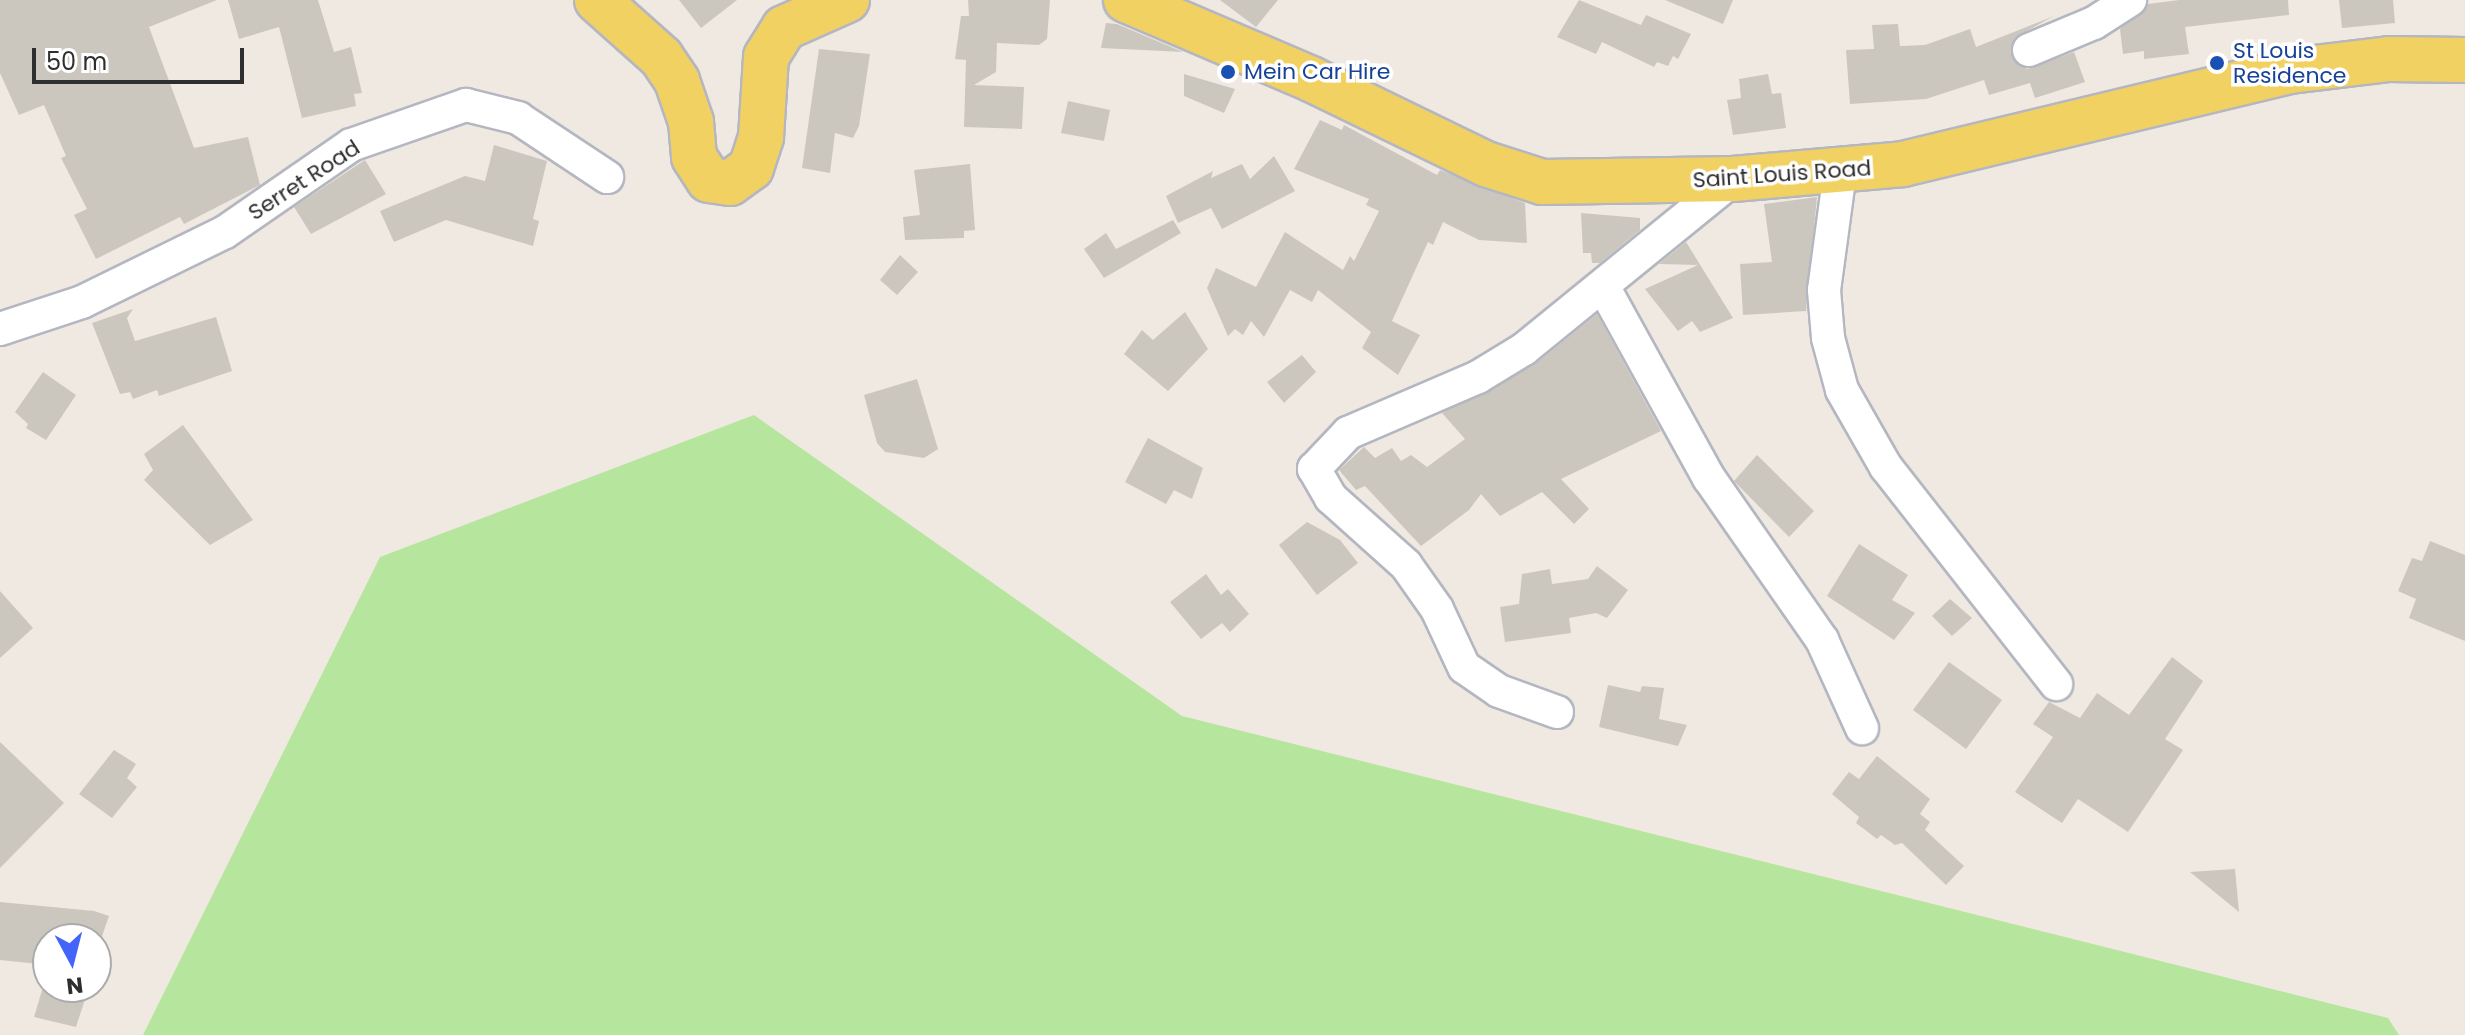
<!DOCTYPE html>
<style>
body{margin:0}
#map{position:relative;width:2465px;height:1035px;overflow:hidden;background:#efe9e1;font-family:Poppins,sans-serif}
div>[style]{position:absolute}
.green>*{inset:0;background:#b6e59e}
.building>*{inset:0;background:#cbc7bf}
.roads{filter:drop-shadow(2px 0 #b4b7c1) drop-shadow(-2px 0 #b4b7c1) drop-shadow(0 2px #b4b7c1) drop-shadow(0 -2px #b4b7c1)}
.minor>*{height:32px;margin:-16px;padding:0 16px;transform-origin:16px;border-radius:16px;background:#fff}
.primary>*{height:44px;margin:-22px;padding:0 22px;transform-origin:22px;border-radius:22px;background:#f2d163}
.dots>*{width:22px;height:22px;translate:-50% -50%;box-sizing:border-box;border:4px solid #fff;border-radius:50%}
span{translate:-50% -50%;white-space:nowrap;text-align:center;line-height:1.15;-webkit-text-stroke:7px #fff;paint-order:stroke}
.transit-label{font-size:22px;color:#164399}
.left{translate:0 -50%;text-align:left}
.street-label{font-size:22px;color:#2e2e2e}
.north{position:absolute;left:32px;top:923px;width:80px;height:80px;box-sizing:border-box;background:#fff;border:2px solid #ababab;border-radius:50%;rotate:173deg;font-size:22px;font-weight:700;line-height:32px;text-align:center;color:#2e2e2e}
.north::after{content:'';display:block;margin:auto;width:28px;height:36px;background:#4264fb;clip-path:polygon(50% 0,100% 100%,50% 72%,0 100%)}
.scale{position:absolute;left:32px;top:48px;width:212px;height:36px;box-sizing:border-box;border:4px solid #2e2e2e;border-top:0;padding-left:10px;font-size:24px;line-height:28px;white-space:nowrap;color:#2e2e2e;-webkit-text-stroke:6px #fff;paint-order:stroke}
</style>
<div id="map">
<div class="green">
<div style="clip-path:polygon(754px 415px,1182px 716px,2388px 1018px,2399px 1035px,143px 1035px,380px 557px)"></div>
</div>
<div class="building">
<div style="clip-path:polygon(0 0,217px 0,149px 27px,194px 148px,248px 137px,260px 185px,184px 224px,180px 217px,96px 259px,74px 215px,87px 209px,61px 158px,66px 156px,44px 105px,19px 115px,0 73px)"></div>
<div style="clip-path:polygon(228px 0,318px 0,334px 52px,351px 47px,362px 93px,354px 94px,356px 106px,302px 118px,279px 27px,239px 39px)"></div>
<div style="clip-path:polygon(679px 0,737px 0,701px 28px)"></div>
<div style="clip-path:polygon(968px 0,1050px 0,1047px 39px,1039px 45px,997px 43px,996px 72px,974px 85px,1024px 87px,1022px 129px,964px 127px,966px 60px,955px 59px,961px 16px,969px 16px)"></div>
<div style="clip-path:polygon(1220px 0,1278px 0,1256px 27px)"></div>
<div style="clip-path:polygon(1579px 0,1641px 25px,1646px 15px,1691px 34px,1678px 59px,1673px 56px,1668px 66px,1657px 62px,1654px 67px,1602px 42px,1596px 54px,1557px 37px)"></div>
<div style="clip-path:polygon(1665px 0,1733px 0,1723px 24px)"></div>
<div style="clip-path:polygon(2179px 0,2288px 0,2289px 15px,2185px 27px,2189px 54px,2144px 59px,2144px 51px,2123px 54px,2120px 29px,2148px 4px)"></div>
<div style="clip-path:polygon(2339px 0,2393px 0,2395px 23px,2342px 28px)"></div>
<div style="clip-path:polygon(2054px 16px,2014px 38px,2012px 58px,2027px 69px,2074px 52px,2085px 82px,2035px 98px,2030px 83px,1989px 95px,1984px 80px,1926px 99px,1850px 104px,1846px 50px,1874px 49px,1872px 25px,1898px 24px,1900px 46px,1925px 45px,1970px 29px,1976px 47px)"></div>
<div style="clip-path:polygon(1106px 23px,1117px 24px,1183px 52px,1101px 48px)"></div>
<div style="clip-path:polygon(819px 49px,870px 54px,859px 126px,853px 138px,835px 133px,830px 173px,802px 168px)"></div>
<div style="clip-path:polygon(1184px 74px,1235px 89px,1224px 113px,1184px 96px)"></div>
<div style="clip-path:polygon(1768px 74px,1772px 94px,1781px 93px,1786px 128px,1733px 135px,1727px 100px,1741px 98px,1739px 79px)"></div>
<div style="clip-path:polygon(1068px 101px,1110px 110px,1104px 141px,1061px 133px)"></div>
<div style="clip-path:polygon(1320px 120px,1342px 130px,1344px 125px,1437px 175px,1440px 170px,1525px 203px,1527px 243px,1479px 240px,1443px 222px,1433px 245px,1428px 242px,1392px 321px,1420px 335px,1398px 375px,1362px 348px,1371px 332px,1318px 290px,1312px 302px,1290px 290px,1264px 337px,1251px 321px,1243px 335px,1235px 329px,1228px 336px,1207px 288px,1216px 268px,1256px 287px,1285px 232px,1343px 270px,1350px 256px,1354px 261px,1379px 211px,1366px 205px,1369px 199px,1294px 169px)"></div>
<div style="clip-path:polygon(494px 145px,547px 161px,533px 219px,539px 221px,533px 246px,446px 220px,394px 242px,380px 211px,465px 176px,485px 181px)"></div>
<div style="clip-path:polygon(1274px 156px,1295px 191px,1222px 229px,1211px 208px,1178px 223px,1166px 196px,1213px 171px,1211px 178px,1242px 164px,1250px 179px)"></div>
<div style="clip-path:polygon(365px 160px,386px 194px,311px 234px,294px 207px)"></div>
<div style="clip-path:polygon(970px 164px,975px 230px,964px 231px,964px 238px,905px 240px,903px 217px,920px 215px,914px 170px)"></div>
<div style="clip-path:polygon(1817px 197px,1806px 311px,1743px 315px,1740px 264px,1772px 262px,1764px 204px)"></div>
<div style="clip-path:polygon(1581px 213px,1640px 218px,1640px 230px,1600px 263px,1592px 263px,1591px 253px,1583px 253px)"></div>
<div style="clip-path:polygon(1173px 220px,1181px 233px,1104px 278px,1084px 249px,1106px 233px,1116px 249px)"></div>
<div style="clip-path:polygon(1686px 242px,1733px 318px,1700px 332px,1692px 321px,1678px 331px,1645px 289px,1698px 265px,1659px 264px)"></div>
<div style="clip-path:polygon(900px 255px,918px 272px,897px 295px,880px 280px)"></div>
<div style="clip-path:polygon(133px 309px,127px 318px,135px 341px,216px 317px,232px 371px,159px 396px,157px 390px,133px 399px,130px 392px,120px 394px,92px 323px)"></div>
<div style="clip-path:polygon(1185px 312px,1208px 349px,1168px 391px,1124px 354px,1142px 330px,1153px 340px)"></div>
<div style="clip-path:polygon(1597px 314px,1661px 431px,1561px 479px,1589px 509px,1574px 524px,1542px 492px,1500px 516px,1481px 494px,1469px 510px,1421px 546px,1365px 486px,1356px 490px,1339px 470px,1364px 447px,1375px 458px,1392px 448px,1401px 461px,1411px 455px,1427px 467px,1465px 439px,1442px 413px,1534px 365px)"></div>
<div style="clip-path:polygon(1302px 355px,1316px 372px,1284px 403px,1267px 382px)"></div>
<div style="clip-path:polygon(43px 372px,76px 395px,46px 440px,26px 428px,28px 424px,15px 412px)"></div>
<div style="clip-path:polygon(917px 379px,938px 449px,924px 458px,885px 452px,877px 443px,864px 395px)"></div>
<div style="clip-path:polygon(183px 425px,253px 520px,210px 545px,144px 480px,153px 470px,144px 454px)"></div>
<div style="clip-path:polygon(1148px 438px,1203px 468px,1192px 499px,1174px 490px,1166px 504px,1125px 482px)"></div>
<div style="clip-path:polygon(1757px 455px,1814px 511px,1789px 537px,1734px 481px)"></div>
<div style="clip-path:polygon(1307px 522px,1340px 540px,1358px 563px,1317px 595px,1279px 545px)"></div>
<div style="clip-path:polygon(2430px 541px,2465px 555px,2465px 641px,2409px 618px,2416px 599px,2398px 591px,2412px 558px,2422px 561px)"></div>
<div style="clip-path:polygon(1859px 544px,1908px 575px,1892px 600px,1915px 613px,1894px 640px,1827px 596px)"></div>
<div style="clip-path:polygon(1597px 566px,1628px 590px,1607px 618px,1596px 613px,1569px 618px,1571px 633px,1505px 642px,1500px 607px,1519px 604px,1522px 574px,1550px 569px,1552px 584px,1588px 579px)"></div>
<div style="clip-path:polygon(1206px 574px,1221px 595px,1228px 589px,1249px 614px,1230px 632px,1222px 623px,1201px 639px,1170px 602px)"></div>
<div style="clip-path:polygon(0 591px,33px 628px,0 658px)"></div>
<div style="clip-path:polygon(1950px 599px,1972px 618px,1952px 636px,1932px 616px)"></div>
<div style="clip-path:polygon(2172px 657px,2203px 681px,2165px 739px,2183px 750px,2128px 832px,2078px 799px,2062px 823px,2015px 792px,2053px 737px,2033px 724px,2049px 702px,2080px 718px,2097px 693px,2129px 715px)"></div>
<div style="clip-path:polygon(1949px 662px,2002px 700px,1966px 749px,1913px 710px)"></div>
<div style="clip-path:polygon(1608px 685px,1640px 692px,1642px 686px,1664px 688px,1659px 719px,1687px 725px,1678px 746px,1599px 727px)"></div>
<div style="clip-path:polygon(0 742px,64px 803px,0 868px)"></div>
<div style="clip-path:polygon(114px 750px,136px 764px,127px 778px,137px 787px,112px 818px,79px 794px)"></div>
<div style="clip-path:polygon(1877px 756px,1930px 799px,1920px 814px,1930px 822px,1925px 830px,1964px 866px,1946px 885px,1902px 843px,1895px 845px,1881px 835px,1877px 839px,1856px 823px,1859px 817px,1832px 794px,1849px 772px,1859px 779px)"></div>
<div style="clip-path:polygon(2235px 869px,2239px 912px,2190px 872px)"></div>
<div style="clip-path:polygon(0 902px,94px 911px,109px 916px,101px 939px,48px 939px,48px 965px,0 960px)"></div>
<div style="clip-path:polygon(43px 987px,89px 987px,76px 1027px,34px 1017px)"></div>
</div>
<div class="roads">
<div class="minor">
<div style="left:2029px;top:50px;width:70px;rotate:-22.6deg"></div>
<div style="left:2094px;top:23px;width:43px;rotate:-32.6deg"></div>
<div style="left:1840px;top:172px;width:119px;rotate:97.7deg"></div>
<div style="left:1824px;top:290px;width:48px;rotate:85.2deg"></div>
<div style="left:1828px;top:338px;width:54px;rotate:74.9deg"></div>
<div style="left:1842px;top:390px;width:89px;rotate:60.3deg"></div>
<div style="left:1886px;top:467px;width:276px;rotate:51.9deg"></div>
<div style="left:1604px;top:288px;width:217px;rotate:61.1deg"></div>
<div style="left:1709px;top:478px;width:198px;rotate:55.1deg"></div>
<div style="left:1822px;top:640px;width:97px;rotate:65.6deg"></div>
<div style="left:0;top:329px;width:86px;rotate:-18.2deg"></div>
<div style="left:82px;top:302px;width:159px;rotate:-26.1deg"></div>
<div style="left:225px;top:232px;width:153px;rotate:-34.6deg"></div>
<div style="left:351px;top:145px;width:122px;rotate:-19.2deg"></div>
<div style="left:466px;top:105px;width:54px;rotate:14deg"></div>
<div style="left:518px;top:118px;width:107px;rotate:33.5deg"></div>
<div style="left:1557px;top:712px;width:62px;rotate:-160.1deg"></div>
<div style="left:1499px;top:691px;width:42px;rotate:-145.6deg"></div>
<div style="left:1464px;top:667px;width:64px;rotate:-115deg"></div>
<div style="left:1437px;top:609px;width:54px;rotate:-125.2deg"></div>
<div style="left:1406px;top:565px;width:101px;rotate:-138.2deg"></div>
<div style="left:1331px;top:498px;width:34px;rotate:-120deg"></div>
<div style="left:1314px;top:469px;width:50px;rotate:-46.6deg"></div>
<div style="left:1348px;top:433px;width:142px;rotate:-23.3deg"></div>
<div style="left:1478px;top:377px;width:54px;rotate:-31.3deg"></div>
<div style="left:1524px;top:349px;width:269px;rotate:-39.1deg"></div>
</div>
<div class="primary">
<div style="left:597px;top:0;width:86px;rotate:41.7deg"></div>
<div style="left:661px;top:57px;width:29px;rotate:56deg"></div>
<div style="left:677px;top:81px;width:43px;rotate:71.1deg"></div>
<div style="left:691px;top:122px;width:35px;rotate:85deg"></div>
<div style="left:694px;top:157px;width:27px;rotate:57deg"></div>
<div style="left:709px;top:180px;width:21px;rotate:8deg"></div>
<div style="left:730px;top:183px;width:26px;rotate:-36deg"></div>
<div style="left:751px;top:168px;width:33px;rotate:-72deg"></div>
<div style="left:761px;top:137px;width:80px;rotate:-86.4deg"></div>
<div style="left:766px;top:57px;width:34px;rotate:-58deg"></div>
<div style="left:784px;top:28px;width:69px;rotate:-24deg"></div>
<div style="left:1126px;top:0;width:201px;rotate:23.1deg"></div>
<div style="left:1311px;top:79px;width:195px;rotate:25.9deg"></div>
<div style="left:1486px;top:164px;width:59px;rotate:17.8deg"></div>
<div style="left:1542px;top:182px;width:191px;rotate:-0.9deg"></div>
<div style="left:1733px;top:179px;width:171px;rotate:-5deg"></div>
<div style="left:1903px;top:164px;width:398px;rotate:-13.5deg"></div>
<div style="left:2290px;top:71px;width:100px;rotate:-6.9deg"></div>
<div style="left:2389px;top:59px;width:76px;rotate:0.8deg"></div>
</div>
</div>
<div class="dots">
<div style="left:2217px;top:63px;background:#1a4fb4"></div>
<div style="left:1228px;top:72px;background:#1a4fb4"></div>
</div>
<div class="transit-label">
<span class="left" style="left:2233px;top:63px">St Louis<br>Residence</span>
<span class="left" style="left:1244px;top:72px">Mein Car Hire</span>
</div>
<div class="street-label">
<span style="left:1782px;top:174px;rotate:-4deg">Saint Louis Road</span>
<span style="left:304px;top:180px;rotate:-33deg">Serret Road</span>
</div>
<div class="north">N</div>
<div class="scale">50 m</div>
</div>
